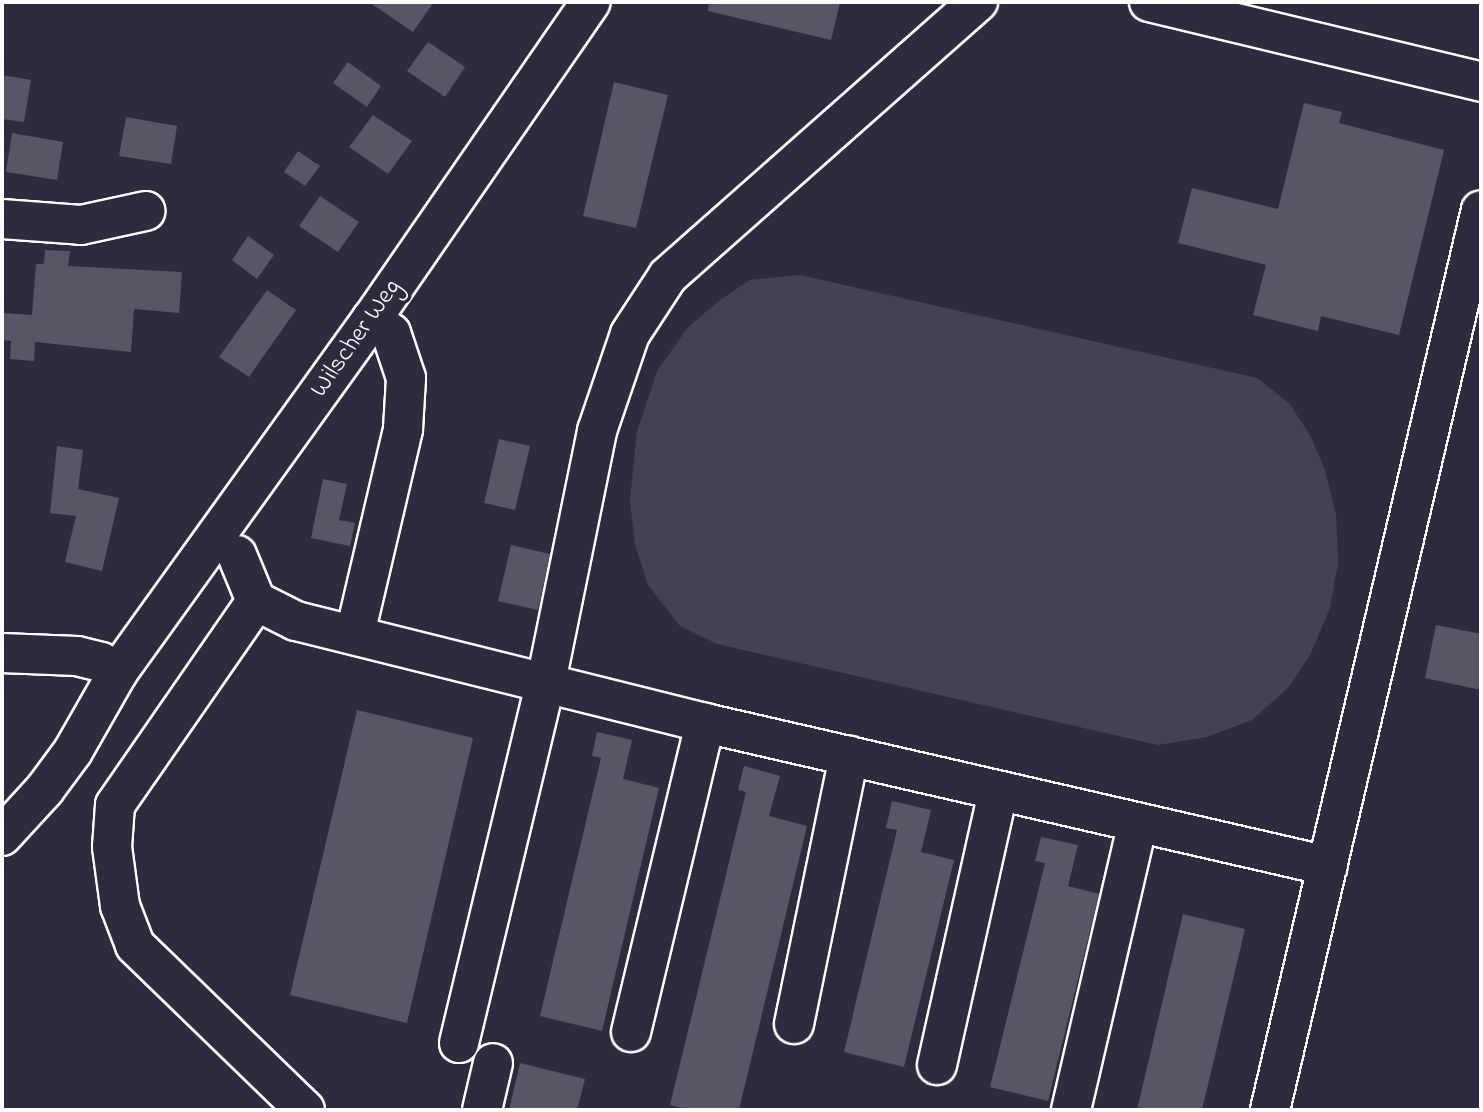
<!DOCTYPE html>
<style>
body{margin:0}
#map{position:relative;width:1483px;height:1112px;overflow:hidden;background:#2f2a3d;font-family:"Indie Flower",sans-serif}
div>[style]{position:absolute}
.green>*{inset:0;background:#464152}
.building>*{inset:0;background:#595564}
.roads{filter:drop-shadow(2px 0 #fff) drop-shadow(-2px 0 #fff) drop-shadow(0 2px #fff) drop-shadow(0 -2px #fff)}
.minor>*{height:38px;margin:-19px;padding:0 19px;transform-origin:19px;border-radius:19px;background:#2f2a3d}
span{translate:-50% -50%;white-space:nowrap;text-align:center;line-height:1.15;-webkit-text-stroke:7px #2f2a3d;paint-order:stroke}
.street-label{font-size:26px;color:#fff}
.frame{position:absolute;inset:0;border:4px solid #fff;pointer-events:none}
</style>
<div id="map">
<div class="green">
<div style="clip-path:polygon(800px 275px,1257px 378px,1289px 403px,1310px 435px,1325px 470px,1336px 514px,1338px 563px,1330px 608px,1311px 653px,1289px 687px,1252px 720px,1207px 737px,1158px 745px,717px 644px,680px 626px,648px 585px,635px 545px,630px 500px,637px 432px,657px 371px,688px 327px,720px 300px,750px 280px)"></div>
</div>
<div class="building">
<div style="clip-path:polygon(369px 2px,434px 2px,413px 32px)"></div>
<div style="clip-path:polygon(709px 2px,840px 2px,831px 40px,708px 11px)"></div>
<div style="clip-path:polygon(428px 42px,465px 67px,445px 97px,407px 71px)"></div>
<div style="clip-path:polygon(348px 62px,381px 86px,367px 107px,333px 83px)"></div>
<div style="clip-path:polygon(2px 75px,31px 80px,24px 122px,2px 119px)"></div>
<div style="clip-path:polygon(614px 82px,668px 95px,636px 228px,583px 216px)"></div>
<div style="clip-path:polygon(1304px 103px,1342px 112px,1339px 123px,1444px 150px,1399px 335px,1321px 316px,1318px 331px,1253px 315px,1266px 265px,1178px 243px,1192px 188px,1278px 209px)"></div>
<div style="clip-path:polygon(373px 115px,412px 141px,388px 174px,349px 147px)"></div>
<div style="clip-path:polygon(126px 117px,177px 126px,171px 164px,119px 156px)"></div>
<div style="clip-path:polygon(12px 133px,63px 142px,57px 180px,6px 172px)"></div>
<div style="clip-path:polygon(298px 151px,320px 166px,305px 186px,284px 172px)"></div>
<div style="clip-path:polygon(320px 196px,359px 222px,338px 252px,299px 226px)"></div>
<div style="clip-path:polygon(248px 236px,274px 255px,257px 279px,232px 260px)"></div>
<div style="clip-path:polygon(45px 250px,70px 251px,68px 266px,182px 272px,179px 313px,134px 309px,131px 352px,35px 342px,34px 361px,10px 359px,11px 341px,2px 340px,2px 313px,32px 315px,36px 264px,44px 264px)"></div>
<div style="clip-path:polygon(267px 290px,296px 310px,249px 377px,219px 357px)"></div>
<div style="clip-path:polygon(499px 439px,530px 446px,515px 510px,484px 503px)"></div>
<div style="clip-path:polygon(57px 446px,83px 450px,78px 489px,119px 498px,102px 571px,65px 562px,76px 516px,50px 513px)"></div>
<div style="clip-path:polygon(323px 479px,347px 484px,339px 520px,355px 523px,350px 546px,311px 538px)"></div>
<div style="clip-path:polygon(511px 545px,550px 554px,538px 610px,498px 601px)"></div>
<div style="clip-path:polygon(1436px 625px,1481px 634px,1481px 690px,1425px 678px)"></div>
<div style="clip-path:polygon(357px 710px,473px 738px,407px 1023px,290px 995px)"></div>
<div style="clip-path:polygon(597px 732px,632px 740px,623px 779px,659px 788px,602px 1031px,540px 1016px,601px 758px,592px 756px)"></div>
<div style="clip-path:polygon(744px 766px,780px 776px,769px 816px,807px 826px,739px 1110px,691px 1110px,670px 1105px,746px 792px,738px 790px)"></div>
<div style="clip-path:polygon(892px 801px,931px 810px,921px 852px,954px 860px,904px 1067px,844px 1052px,897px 830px,886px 828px)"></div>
<div style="clip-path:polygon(1041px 837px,1078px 845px,1068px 886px,1099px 894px,1048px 1101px,990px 1087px,1045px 863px,1035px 861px)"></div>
<div style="clip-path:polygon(1183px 914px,1245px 929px,1202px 1110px,1137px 1110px)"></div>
<div style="clip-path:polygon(520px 1063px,585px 1079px,577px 1110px,509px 1110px)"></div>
</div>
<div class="roads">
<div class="minor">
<div style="left:1149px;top:2px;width:342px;rotate:13.5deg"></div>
<div style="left:2px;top:219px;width:79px;rotate:4.3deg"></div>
<div style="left:81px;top:225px;width:66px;rotate:-12.3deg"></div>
<div style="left:237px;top:555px;width:50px;rotate:67.6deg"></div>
<div style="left:355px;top:634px;width:211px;rotate:-76.8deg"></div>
<div style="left:403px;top:429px;width:51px;rotate:-86.6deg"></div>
<div style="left:406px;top:378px;width:47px;rotate:-108.4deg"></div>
<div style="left:391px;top:333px;width:24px;rotate:-144deg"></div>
<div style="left:2px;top:653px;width:75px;rotate:2.3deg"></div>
<div style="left:77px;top:656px;width:25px;rotate:14deg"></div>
<div style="left:101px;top:662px;width:20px;rotate:30deg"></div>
<div style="left:2px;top:836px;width:64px;rotate:-47.5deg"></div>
<div style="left:45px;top:789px;width:47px;rotate:-53.6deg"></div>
<div style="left:73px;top:751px;width:91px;rotate:-60.3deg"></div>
<div style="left:118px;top:672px;width:435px;rotate:-54.3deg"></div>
<div style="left:372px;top:319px;width:385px;rotate:-55.4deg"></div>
<div style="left:794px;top:1024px;width:274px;rotate:-78.4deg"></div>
<div style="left:631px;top:1032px;width:318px;rotate:-76.5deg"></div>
<div style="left:459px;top:1043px;width:371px;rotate:-76.5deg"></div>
<div style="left:546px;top:682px;width:256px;rotate:-78.5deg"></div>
<div style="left:597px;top:431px;width:102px;rotate:-71.2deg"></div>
<div style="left:630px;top:334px;width:69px;rotate:-56.8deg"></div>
<div style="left:668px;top:276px;width:414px;rotate:-41.5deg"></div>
<div style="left:937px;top:1065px;width:281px;rotate:-77.4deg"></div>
<div style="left:305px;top:1110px;width:237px;rotate:-135.9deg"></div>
<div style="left:135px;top:945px;width:42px;rotate:-111deg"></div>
<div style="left:120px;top:906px;width:60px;rotate:-97.7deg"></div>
<div style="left:112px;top:847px;width:42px;rotate:-85.9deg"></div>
<div style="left:115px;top:805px;width:248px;rotate:-55.3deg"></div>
<div style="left:256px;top:601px;width:45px;rotate:26.6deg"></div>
<div style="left:296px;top:621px;width:422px;rotate:14deg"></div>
<div style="left:705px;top:723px;width:639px;rotate:12.93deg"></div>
<div style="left:482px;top:1110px;width:48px;rotate:-76.8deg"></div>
<div style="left:1071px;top:1110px;width:295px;rotate:-76.9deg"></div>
<div style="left:1270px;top:1110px;width:924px;rotate:-76.81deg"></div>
</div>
</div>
<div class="street-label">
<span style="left:357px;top:339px;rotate:-55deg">Wilscher Weg</span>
</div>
<div class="frame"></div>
</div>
